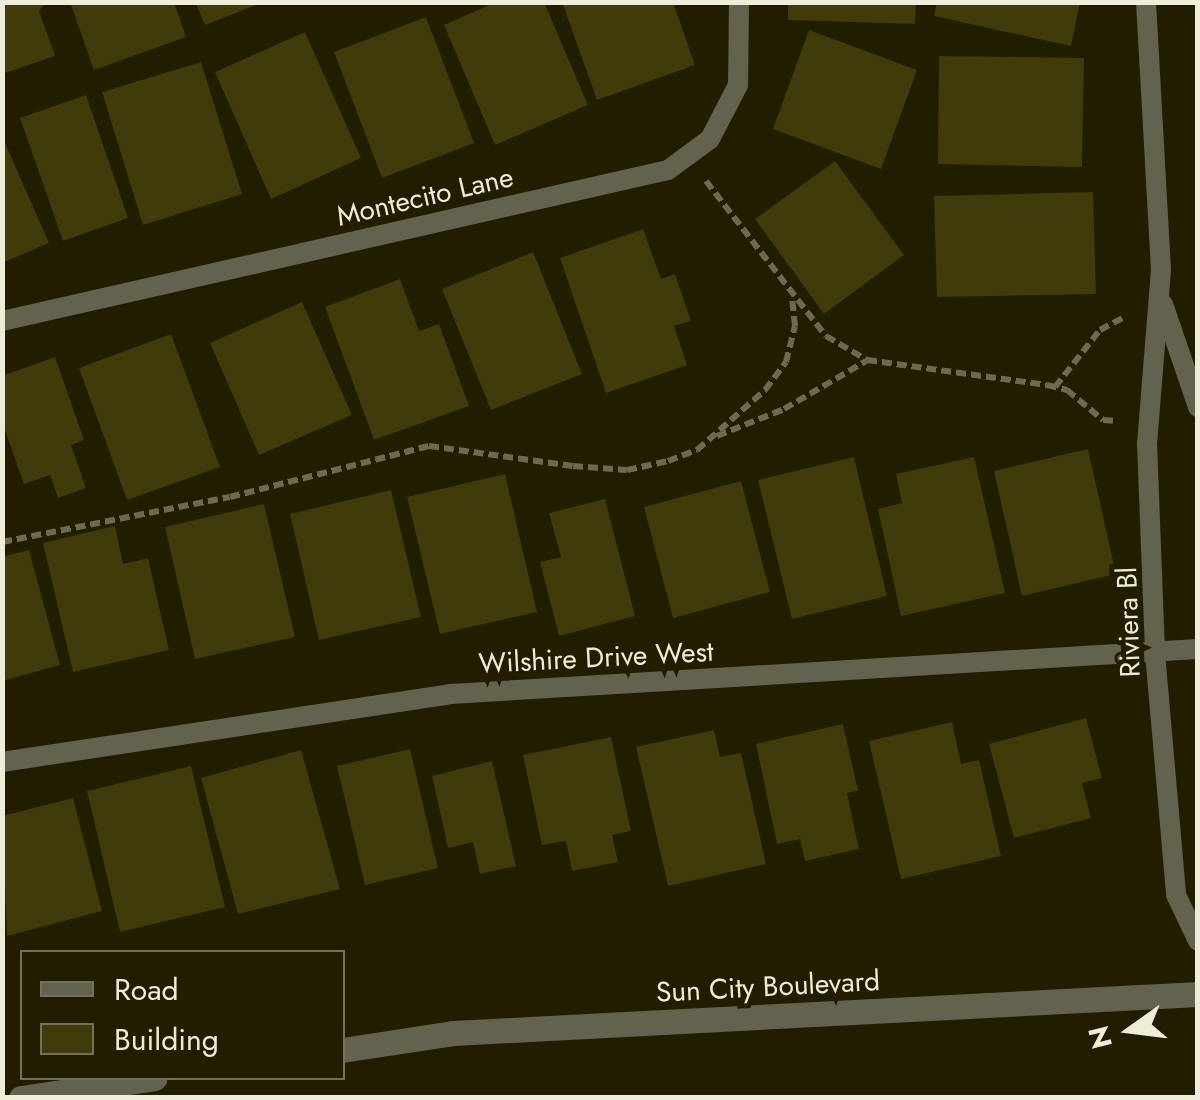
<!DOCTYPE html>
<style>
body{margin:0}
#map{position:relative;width:1200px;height:1100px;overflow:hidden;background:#211e00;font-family:Jost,sans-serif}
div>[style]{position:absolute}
.building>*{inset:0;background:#3f3b0a}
.path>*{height:6px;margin-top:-3px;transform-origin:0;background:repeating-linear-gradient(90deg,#6d6a50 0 10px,transparent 0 15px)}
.service>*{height:20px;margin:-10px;padding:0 10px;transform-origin:10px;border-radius:10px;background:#63624e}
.tertiary>*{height:25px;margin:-12.5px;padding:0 12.5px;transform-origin:12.5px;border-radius:12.5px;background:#63624e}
span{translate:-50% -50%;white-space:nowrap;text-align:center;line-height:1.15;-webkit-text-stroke:10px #211e00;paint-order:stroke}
.street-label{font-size:28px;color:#eeedda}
.frame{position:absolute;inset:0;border:5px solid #eeedda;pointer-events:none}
.legend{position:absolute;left:20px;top:950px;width:325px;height:130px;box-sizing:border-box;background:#211e00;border:2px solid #737157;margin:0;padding:12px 18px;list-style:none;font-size:30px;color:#eeedda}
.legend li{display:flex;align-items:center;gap:20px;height:50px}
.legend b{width:50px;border:2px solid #737157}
.north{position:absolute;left:1080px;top:980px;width:100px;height:100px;-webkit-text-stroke:8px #211e00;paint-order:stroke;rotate:256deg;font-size:28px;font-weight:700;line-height:40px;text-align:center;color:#eeedda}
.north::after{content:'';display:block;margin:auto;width:35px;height:45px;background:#eeedda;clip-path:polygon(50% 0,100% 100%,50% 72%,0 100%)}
</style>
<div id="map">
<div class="building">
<div style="clip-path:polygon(2px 2px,46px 2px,39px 11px,55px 56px,2px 74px)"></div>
<div style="clip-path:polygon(70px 2px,174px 2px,186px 37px,94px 70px)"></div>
<div style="clip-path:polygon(195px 2px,261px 2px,261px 3px,205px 25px)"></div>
<div style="clip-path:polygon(496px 2px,544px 2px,588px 105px,495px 145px,444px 25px)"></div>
<div style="clip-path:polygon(562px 2px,673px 2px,695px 65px,597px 100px)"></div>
<div style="clip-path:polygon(788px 2px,916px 2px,915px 24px,788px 20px)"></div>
<div style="clip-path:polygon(937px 2px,1080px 2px,1071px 46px,934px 16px)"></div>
<div style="clip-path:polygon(426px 17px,474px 143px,382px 178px,334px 52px)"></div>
<div style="clip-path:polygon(809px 30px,917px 70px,881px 169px,773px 129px)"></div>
<div style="clip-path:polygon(305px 32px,361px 158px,271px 199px,215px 72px)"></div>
<div style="clip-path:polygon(939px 56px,1084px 58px,1082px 167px,938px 164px)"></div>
<div style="clip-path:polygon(201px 62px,242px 194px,143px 225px,102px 92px)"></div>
<div style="clip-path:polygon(86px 95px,128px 218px,63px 241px,20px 118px)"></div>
<div style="clip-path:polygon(2px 136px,49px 243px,2px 263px)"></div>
<div style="clip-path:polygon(835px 161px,904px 255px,824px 314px,755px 219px)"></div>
<div style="clip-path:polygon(1093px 192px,1096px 294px,937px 297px,934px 196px)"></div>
<div style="clip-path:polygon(643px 229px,661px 279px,675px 274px,691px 321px,674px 326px,687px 365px,606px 393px,560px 258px)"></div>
<div style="clip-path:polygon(533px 252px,582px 374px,491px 410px,442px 289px)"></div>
<div style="clip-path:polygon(400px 279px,419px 331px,439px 324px,469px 406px,374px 440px,325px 307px)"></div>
<div style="clip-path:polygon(302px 302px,352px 415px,259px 455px,210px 343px)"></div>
<div style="clip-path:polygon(171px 334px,220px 467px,127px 500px,79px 368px)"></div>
<div style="clip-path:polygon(55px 357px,84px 440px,71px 445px,86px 488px,58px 498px,50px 475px,24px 484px,2px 422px,2px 376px)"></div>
<div style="clip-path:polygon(1088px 449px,1116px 574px,1022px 596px,994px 471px)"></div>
<div style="clip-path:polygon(854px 457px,887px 596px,792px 619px,758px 480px)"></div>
<div style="clip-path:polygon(974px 457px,1005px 593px,901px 616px,878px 509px,902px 503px,896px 474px)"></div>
<div style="clip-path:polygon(505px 474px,537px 612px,440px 634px,407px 497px)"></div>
<div style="clip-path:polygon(741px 481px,770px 592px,673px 618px,644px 507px)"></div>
<div style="clip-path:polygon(391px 490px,421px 617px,319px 640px,290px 514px)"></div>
<div style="clip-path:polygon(605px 499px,635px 616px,559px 636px,540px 562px,561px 557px,549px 513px)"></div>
<div style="clip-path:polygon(264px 504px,295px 637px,195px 659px,165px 527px)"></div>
<div style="clip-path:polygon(115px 526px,123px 564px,148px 558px,169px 650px,73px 672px,43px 543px)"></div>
<div style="clip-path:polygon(29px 550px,60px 665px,2px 681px,2px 557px)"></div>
<div style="clip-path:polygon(1086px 718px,1102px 778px,1082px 783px,1091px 818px,1014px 838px,989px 744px)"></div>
<div style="clip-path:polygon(952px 722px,961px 764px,979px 760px,1001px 856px,901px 879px,869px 741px)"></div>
<div style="clip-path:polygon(843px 724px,858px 791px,847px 793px,859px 849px,805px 861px,800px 839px,777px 844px,756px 744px)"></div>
<div style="clip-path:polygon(714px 730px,720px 757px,741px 753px,766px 864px,668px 886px,636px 747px)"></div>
<div style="clip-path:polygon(611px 737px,631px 831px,612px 835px,618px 862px,572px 871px,566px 841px,542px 845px,523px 755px)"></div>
<div style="clip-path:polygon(410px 749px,438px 868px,365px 885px,337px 766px)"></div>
<div style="clip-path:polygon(301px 750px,340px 889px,238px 914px,201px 778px)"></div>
<div style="clip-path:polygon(492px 761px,516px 866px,480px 874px,473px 842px,448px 848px,432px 776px)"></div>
<div style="clip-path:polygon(191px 766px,225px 907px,120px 932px,87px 791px)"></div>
<div style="clip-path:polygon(73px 798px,102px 911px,7px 936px,2px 816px)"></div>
</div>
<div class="path">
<div style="left:706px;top:181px;width:196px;rotate:52.3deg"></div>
<div style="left:826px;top:336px;width:48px;rotate:30.3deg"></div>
<div style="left:867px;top:360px;width:182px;rotate:7.9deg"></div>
<div style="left:1047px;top:385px;width:21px;rotate:14deg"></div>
<div style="left:1067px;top:390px;width:47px;rotate:39.8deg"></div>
<div style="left:1103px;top:420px;width:15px;rotate:4deg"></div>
<div style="left:1055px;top:387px;width:73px;rotate:-51.7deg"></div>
<div style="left:1100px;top:330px;width:27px;rotate:-28deg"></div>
<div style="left:717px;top:436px;width:72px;rotate:-21.9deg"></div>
<div style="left:784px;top:409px;width:95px;rotate:-30.3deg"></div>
<div style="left:2px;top:542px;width:232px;rotate:-11.2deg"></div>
<div style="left:230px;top:497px;width:205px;rotate:-14.4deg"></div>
<div style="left:429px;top:446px;width:145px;rotate:7.9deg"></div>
<div style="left:573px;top:466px;width:54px;rotate:4.2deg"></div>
<div style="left:627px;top:470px;width:42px;rotate:-12.4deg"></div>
<div style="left:668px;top:461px;width:31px;rotate:-21deg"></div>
<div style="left:697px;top:450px;width:91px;rotate:-41.4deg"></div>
<div style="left:765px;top:390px;width:35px;rotate:-53deg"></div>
<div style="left:786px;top:362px;width:37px;rotate:-76deg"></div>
<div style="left:795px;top:326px;width:28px;rotate:-96deg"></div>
</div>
<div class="service">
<div style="left:1146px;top:2px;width:268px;rotate:86.8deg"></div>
<div style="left:1161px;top:270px;width:174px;rotate:94.6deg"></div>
<div style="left:1147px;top:443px;width:210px;rotate:87.8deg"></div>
<div style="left:1155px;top:653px;width:243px;rotate:85deg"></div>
<div style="left:1176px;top:895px;width:51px;rotate:64.4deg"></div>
<div style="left:1163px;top:304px;width:109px;rotate:71.2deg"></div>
<div style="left:2px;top:321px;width:683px;rotate:-12.77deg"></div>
<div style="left:668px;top:170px;width:52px;rotate:-36.4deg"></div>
<div style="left:710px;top:139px;width:61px;rotate:-62.6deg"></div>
<div style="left:738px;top:85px;width:83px;rotate:-89.3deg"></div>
<div style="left:2px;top:762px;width:453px;rotate:-8.6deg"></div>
<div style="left:450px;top:694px;width:749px;rotate:-3.44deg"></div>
</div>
<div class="tertiary">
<div style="left:342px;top:1050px;width:112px;rotate:-8.7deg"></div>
<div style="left:453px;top:1033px;width:746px;rotate:-3deg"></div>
<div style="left:21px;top:1098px;width:135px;rotate:-8.5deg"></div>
</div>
<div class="street-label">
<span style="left:425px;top:197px;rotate:-13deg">Montecito Lane</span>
<span style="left:1129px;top:622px;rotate:-92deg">Riviera Bl</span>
<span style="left:596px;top:658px;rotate:-3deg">Wilshire Drive West</span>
<span style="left:768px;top:987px;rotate:-3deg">Sun City Boulevard</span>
</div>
<div class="frame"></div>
<ul class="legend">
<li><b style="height:12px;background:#63624e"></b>Road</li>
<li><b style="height:28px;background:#3f3b0a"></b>Building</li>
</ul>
<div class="north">N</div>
</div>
